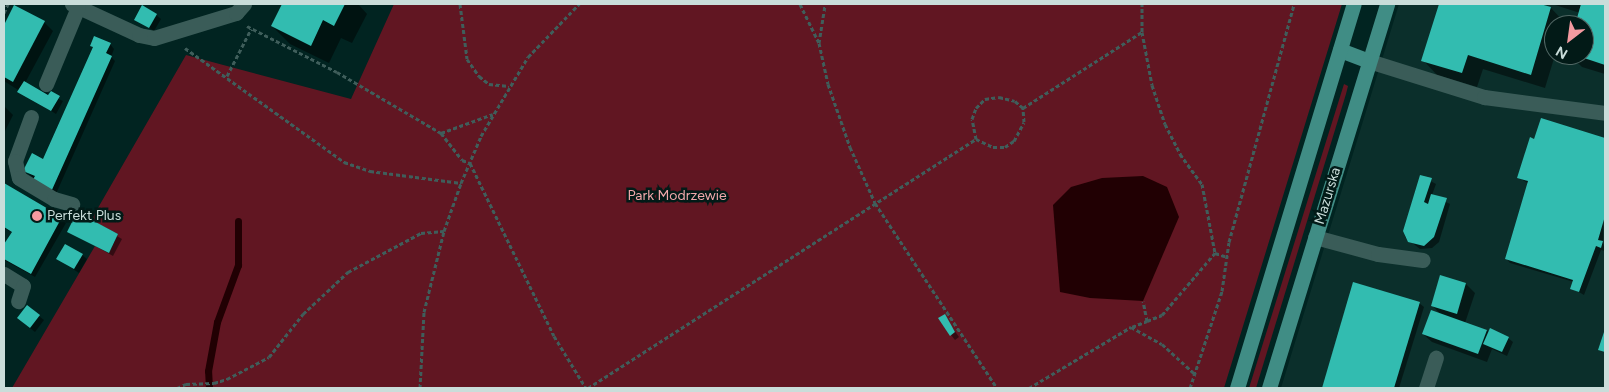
<!DOCTYPE html>
<style>
body{margin:0}
#map{position:relative;width:1609px;height:392px;overflow:hidden;background:#012421;font-family:Figtree,sans-serif}
div>[style]{position:absolute}
.built>*{inset:0;background:#0b2f2b}
.green>*{inset:0;background:#611622}
.water>*{inset:0;background:#210003}
.shadow>*{inset:0;background:#0007}
.stream>*{height:7px;margin:-3.5px;padding:0 3.5px;transform-origin:3.5px;border-radius:3.5px;background:#210003}
.building>*{inset:0;background:#32bcb0}
.path>*{height:3px;margin-top:-1.5px;transform-origin:0;background:repeating-linear-gradient(90deg,#3f5e5b 0 4px,transparent 0 6.5px)}
.minor>*{height:15px;margin:-7.5px;padding:0 7.5px;transform-origin:7.5px;border-radius:7.5px;background:#3a5c58}
.major>*{height:15px;margin:-7.5px;padding:0 7.5px;transform-origin:7.5px;border-radius:7.5px;background:#408d85}
.dots>*{width:14px;height:14px;translate:-50% -50%;box-sizing:border-box;border:2px solid #021a17;border-radius:50%}
span{translate:-50% -50%;white-space:nowrap;text-align:center;line-height:1.15;-webkit-text-stroke:5px #021a17;paint-order:stroke}
.park-label{font-size:14px;color:#f1a8ab}
.street-label{font-size:14px;color:#caddda}
.poi-label{font-size:14px;color:#caddda}
.left{translate:0 -50%;text-align:left}
.frame{position:absolute;inset:0;border:5px solid #caddda;pointer-events:none}
.north{position:absolute;left:1544px;top:15px;width:50px;height:50px;box-sizing:border-box;background:#021a17;border:1px solid #526865;border-radius:50%;rotate:210deg;font-size:14px;font-weight:700;line-height:20px;text-align:center;color:#caddda}
.north::after{content:'';display:block;margin:auto;width:18px;height:22px;background:#f49aa0;clip-path:polygon(50% 0,100% 100%,50% 72%,0 100%)}
</style>
<div id="map">
<div class="built">
<div style="clip-path:polygon(evenodd,1399px 4px,1605px 4px,1605px 388px,1281px 388px,1399px 4px,1554px 25px,1584px 25px,1584px 55px,1554px 55px,1554px 25px)"></div>
</div>
<div class="green">
<div style="clip-path:polygon(394px 4px,1342px 4px,1224px 388px,12px 388px,95px 246px,109px 253px,118px 234px,91px 220px,186px 55px,351px 99px)"></div>
<div style="clip-path:polygon(1344px 84px,1348px 86px,1346px 94px,1256px 388px,1249px 388px)"></div>
</div>
<div class="water">
<div style="clip-path:polygon(1143px 176px,1167px 187px,1179px 217px,1143px 301px,1090px 298px,1060px 292px,1053px 205px,1071px 187px,1102px 178px)"></div>
</div>
<div class="shadow">
<div style="clip-path:polygon(283px 4px,296px 7px,297px 4px,358px 4px,367px 14px,352px 43px,341px 38px,329px 63px,290px 44px,272px 26px)"></div>
<div style="clip-path:polygon(1440px 4px,1535px 4px,1551px 8px,1565px 23px,1554px 25px,1555px 55px,1545px 88px,1483px 69px,1477px 87px,1437px 75px,1423px 60px)"></div>
<div style="clip-path:polygon(1552px 4px,1605px 4px,1605px 74px,1582px 67px,1570px 55px,1584px 55px,1584px 25px,1576px 25px,1580px 13px)"></div>
<div style="clip-path:polygon(15px 7px,44px 22px,53px 31px,25px 83px,63px 101px,56px 114px,4px 81px,4px 30px)"></div>
<div style="clip-path:polygon(156px 15px,161px 19px,154px 31px,136px 19px)"></div>
<div style="clip-path:polygon(110px 44px,114px 49px,111px 57px,115px 61px,55px 196px,25px 171px,44px 160px)"></div>
<div style="clip-path:polygon(4px 106px,13px 115px,4px 133px)"></div>
<div style="clip-path:polygon(1542px 120px,1605px 139px,1603px 242px,1605px 251px,1601px 250px,1584px 295px,1572px 288px,1574px 282px,1510px 263px,1506px 258px,1529px 184px,1518px 177px)"></div>
<div style="clip-path:polygon(1421px 176px,1436px 184px,1432px 195px,1450px 204px,1439px 242px,1432px 248px,1420px 249px,1405px 237px)"></div>
<div style="clip-path:polygon(4px 184px,66px 223px,35px 277px,4px 260px,4px 245px,13px 233px,4px 228px)"></div>
<div style="clip-path:polygon(78px 214px,122px 239px,113px 256px,69px 231px)"></div>
<div style="clip-path:polygon(82px 255px,87px 259px,79px 273px,58px 259px)"></div>
<div style="clip-path:polygon(1354px 284px,1419px 303px,1424px 307px,1399px 388px,1322px 388px)"></div>
<div style="clip-path:polygon(1466px 284px,1475px 293px,1465px 323px,1508px 338px,1513px 342px,1507px 356px,1492px 349px,1487px 362px,1432px 342px,1423px 334px,1441px 315px,1432px 305px)"></div>
<div style="clip-path:polygon(27px 307px,44px 320px,35px 332px,18px 318px)"></div>
<div style="clip-path:polygon(944px 316px,959px 337px,955px 340px,951px 335px)"></div>
</div>
<div class="stream">
<div style="left:209px;top:388px;width:17px;rotate:-93deg"></div>
<div style="left:208px;top:371px;width:50px;rotate:-79.6deg"></div>
<div style="left:217px;top:322px;width:61px;rotate:-69.8deg"></div>
<div style="left:238px;top:265px;width:44px;rotate:-90deg"></div>
</div>
<div class="building">
<div style="clip-path:polygon(282px 4px,295px 5px,345px 4px,334px 26px,323px 20px,311px 46px,271px 26px)"></div>
<div style="clip-path:polygon(1439px 4px,1540px 4px,1551px 7px,1531px 75px,1468px 55px,1462px 73px,1421px 61px)"></div>
<div style="clip-path:polygon(1581px 4px,1605px 4px,1605px 65px,1575px 55px,1584px 55px,1584px 25px,1575px 25px)"></div>
<div style="clip-path:polygon(14px 5px,45px 21px,13px 82px,4px 77px,4px 25px)"></div>
<div style="clip-path:polygon(142px 5px,157px 14px,149px 28px,134px 20px)"></div>
<div style="clip-path:polygon(94px 36px,111px 43px,106px 53px,112px 56px,51px 192px,31px 183px,35px 176px,23px 171px,32px 153px,43px 159px,93px 47px,90px 46px)"></div>
<div style="clip-path:polygon(24px 81px,48px 95px,51px 91px,60px 96px,51px 111px,17px 92px)"></div>
<div style="clip-path:polygon(1541px 118px,1605px 138px,1605px 216px,1598px 240px,1603px 241px,1601px 248px,1596px 246px,1579px 292px,1570px 289px,1573px 280px,1505px 259px,1528px 181px,1517px 178px,1530px 137px,1534px 139px)"></div>
<div style="clip-path:polygon(1420px 175px,1432px 178px,1424px 202px,1428px 204px,1431px 194px,1447px 198px,1434px 237px,1424px 246px,1408px 242px,1403px 231px)"></div>
<div style="clip-path:polygon(4px 183px,62px 217px,31px 274px,4px 259px,4px 244px,12px 232px,4px 227px)"></div>
<div style="clip-path:polygon(77px 212px,118px 234px,109px 253px,67px 232px)"></div>
<div style="clip-path:polygon(65px 244px,83px 254px,74px 269px,56px 259px)"></div>
<div style="clip-path:polygon(1440px 275px,1466px 283px,1457px 314px,1431px 306px)"></div>
<div style="clip-path:polygon(1353px 282px,1420px 302px,1394px 388px,1322px 388px)"></div>
<div style="clip-path:polygon(27px 305px,40px 315px,30px 328px,17px 318px)"></div>
<div style="clip-path:polygon(1431px 310px,1487px 330px,1478px 354px,1422px 334px)"></div>
<div style="clip-path:polygon(945px 314px,955px 332px,950px 336px,938px 318px)"></div>
<div style="clip-path:polygon(1490px 328px,1509px 337px,1502px 352px,1483px 344px)"></div>
<div style="clip-path:polygon(1604px 332px,1605px 333px,1605px 352px,1598px 350px)"></div>
</div>
<div class="path">
<div style="left:460px;top:4px;width:55px;rotate:82.7deg"></div>
<div style="left:467px;top:59px;width:21px;rotate:55deg"></div>
<div style="left:479px;top:76px;width:13px;rotate:39deg"></div>
<div style="left:489px;top:84px;width:20px;rotate:6deg"></div>
<div style="left:800px;top:4px;width:43px;rotate:64deg"></div>
<div style="left:819px;top:43px;width:42px;rotate:77.6deg"></div>
<div style="left:828px;top:84px;width:67px;rotate:70.8deg"></div>
<div style="left:850px;top:147px;width:61px;rotate:65.9deg"></div>
<div style="left:875px;top:203px;width:222px;rotate:56.6deg"></div>
<div style="left:4px;top:13px;width:10px;rotate:-66deg"></div>
<div style="left:247px;top:26px;width:101px;rotate:27.1deg"></div>
<div style="left:337px;top:72px;width:121px;rotate:30.4deg"></div>
<div style="left:441px;top:133px;width:34px;rotate:52deg"></div>
<div style="left:462px;top:160px;width:9px;rotate:21deg"></div>
<div style="left:470px;top:163px;width:192px;rotate:64.1deg"></div>
<div style="left:554px;top:336px;width:61px;rotate:58.4deg"></div>
<div style="left:1142px;top:32px;width:54px;rotate:79.3deg"></div>
<div style="left:1152px;top:85px;width:41px;rotate:71.6deg"></div>
<div style="left:1165px;top:124px;width:34px;rotate:63deg"></div>
<div style="left:1180px;top:154px;width:37px;rotate:54deg"></div>
<div style="left:1202px;top:184px;width:70px;rotate:79.3deg"></div>
<div style="left:1215px;top:253px;width:13px;rotate:18deg"></div>
<div style="left:819px;top:43px;width:39px;rotate:-81deg"></div>
<div style="left:185px;top:48px;width:196px;rotate:35.6deg"></div>
<div style="left:344px;top:162px;width:28px;rotate:19deg"></div>
<div style="left:370px;top:171px;width:92px;rotate:7.5deg"></div>
<div style="left:227px;top:76px;width:53px;rotate:-62.9deg"></div>
<div style="left:441px;top:133px;width:55px;rotate:-20.1deg"></div>
<div style="left:976px;top:139px;width:20px;rotate:-101deg"></div>
<div style="left:972px;top:119px;width:12px;rotate:-70deg"></div>
<div style="left:976px;top:108px;width:13px;rotate:-45deg"></div>
<div style="left:985px;top:99px;width:14px;rotate:-8deg"></div>
<div style="left:999px;top:97px;width:16px;rotate:14deg"></div>
<div style="left:1015px;top:101px;width:11px;rotate:41deg"></div>
<div style="left:1147px;top:321px;width:16px;rotate:-22deg"></div>
<div style="left:1162px;top:315px;width:82px;rotate:-49.5deg"></div>
<div style="left:1132px;top:327px;width:16px;rotate:-22deg"></div>
<div style="left:1147px;top:321px;width:20px;rotate:-101deg"></div>
<div style="left:177px;top:388px;width:10px;rotate:-24deg"></div>
<div style="left:186px;top:384px;width:28px;rotate:-2deg"></div>
<div style="left:214px;top:383px;width:14px;rotate:-17deg"></div>
<div style="left:227px;top:379px;width:47px;rotate:-27.6deg"></div>
<div style="left:269px;top:357px;width:55px;rotate:-51.7deg"></div>
<div style="left:303px;top:314px;width:62px;rotate:-43deg"></div>
<div style="left:348px;top:272px;width:83px;rotate:-28.1deg"></div>
<div style="left:421px;top:233px;width:23px;rotate:-5deg"></div>
<div style="left:420px;top:388px;width:76px;rotate:-87deg"></div>
<div style="left:424px;top:312px;width:83px;rotate:-76.1deg"></div>
<div style="left:444px;top:231px;width:51px;rotate:-70.5deg"></div>
<div style="left:461px;top:183px;width:51px;rotate:-66.9deg"></div>
<div style="left:481px;top:136px;width:92px;rotate:-59.3deg"></div>
<div style="left:528px;top:57px;width:74px;rotate:-46.1deg"></div>
<div style="left:588px;top:388px;width:461px;rotate:-32.7deg"></div>
<div style="left:976px;top:139px;width:19px;rotate:25deg"></div>
<div style="left:993px;top:147px;width:12px"></div>
<div style="left:1005px;top:147px;width:11px;rotate:-34deg"></div>
<div style="left:1014px;top:141px;width:21px;rotate:-62deg"></div>
<div style="left:1024px;top:122px;width:14px;rotate:-94deg"></div>
<div style="left:1023px;top:108px;width:141px;rotate:-32.6deg"></div>
<div style="left:1142px;top:32px;width:28px;rotate:-90deg"></div>
<div style="left:1029px;top:388px;width:119px;rotate:-30.9deg"></div>
<div style="left:1131px;top:327px;width:35px;rotate:29deg"></div>
<div style="left:1162px;top:344px;width:45px;rotate:42.3deg"></div>
<div style="left:1190px;top:388px;width:102px;rotate:-71.7deg"></div>
<div style="left:1222px;top:291px;width:49px;rotate:-81.9deg"></div>
<div style="left:1229px;top:242px;width:247px;rotate:-74.7deg"></div>
</div>
<div class="minor">
<div style="left:72px;top:4px;width:74px;rotate:24.8deg"></div>
<div style="left:139px;top:35px;width:15px;rotate:11deg"></div>
<div style="left:154px;top:38px;width:86px;rotate:-17deg"></div>
<div style="left:236px;top:13px;width:12px;rotate:-48deg"></div>
<div style="left:1369px;top:61px;width:121px;rotate:17.4deg"></div>
<div style="left:1484px;top:97px;width:122px;rotate:7.5deg"></div>
<div style="left:46px;top:84px;width:83px;rotate:-67.4deg"></div>
<div style="left:31px;top:117px;width:47px;rotate:110deg"></div>
<div style="left:15px;top:161px;width:17px;rotate:77deg"></div>
<div style="left:19px;top:178px;width:41px;rotate:31deg"></div>
<div style="left:54px;top:199px;width:19px;rotate:16deg"></div>
<div style="left:1315px;top:237px;width:65px;rotate:15.1deg"></div>
<div style="left:1378px;top:254px;width:45px;rotate:7.6deg"></div>
<div style="left:4px;top:274px;width:22px;rotate:32deg"></div>
<div style="left:23px;top:286px;width:16px;rotate:108deg"></div>
<div style="left:1426px;top:388px;width:32px;rotate:-72deg"></div>
</div>
<div class="major">
<div style="left:1340px;top:50px;width:31px;rotate:21deg"></div>
<div style="left:1237px;top:388px;width:401px;rotate:-73.1deg"></div>
<div style="left:1269px;top:388px;width:402px;rotate:-72.9deg"></div>
</div>
<div class="dots">
<div style="left:37px;top:216px;background:#f49aa0"></div>
</div>
<div class="park-label">
<span style="left:677px;top:196px">Park Modrzewie</span>
</div>
<div class="street-label">
<span style="left:1328px;top:196px;rotate:-73deg">Mazurska</span>
</div>
<div class="poi-label">
<span class="left" style="left:47px;top:216px">Perfekt Plus</span>
</div>
<div class="frame"></div>
<div class="north">N</div>
</div>
